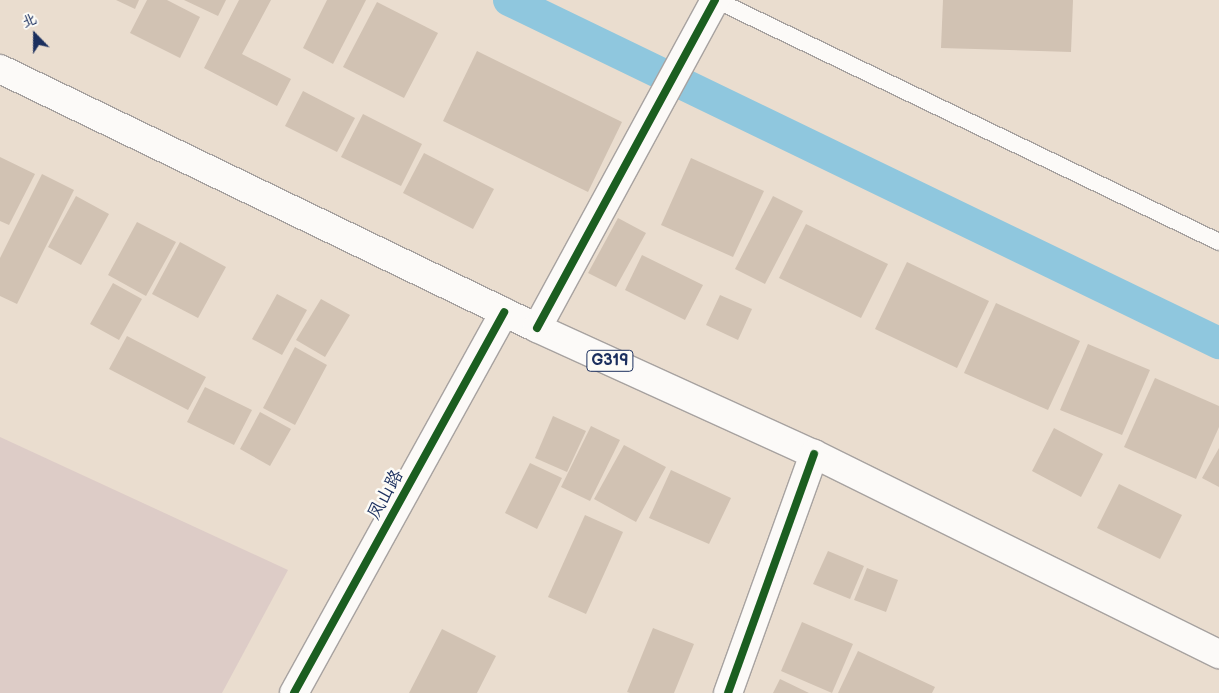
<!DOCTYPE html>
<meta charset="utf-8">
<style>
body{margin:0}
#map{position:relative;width:1219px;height:693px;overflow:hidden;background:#eaddcf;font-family:"Balsamiq Sans","LXGW WenKai TC",sans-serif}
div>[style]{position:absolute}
.industrial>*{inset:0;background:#ddccc7}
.canal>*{height:32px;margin:-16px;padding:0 16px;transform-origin:16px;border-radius:16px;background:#8fc7de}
.building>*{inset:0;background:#d1c2b3}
.roads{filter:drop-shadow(1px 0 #a7a2a0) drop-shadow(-1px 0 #a7a2a0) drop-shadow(0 1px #a7a2a0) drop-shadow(0 -1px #a7a2a0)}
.lane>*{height:16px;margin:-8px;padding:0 8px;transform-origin:8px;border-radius:8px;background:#fcfaf8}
.street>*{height:28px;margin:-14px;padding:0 14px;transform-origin:14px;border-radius:14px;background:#fcfaf8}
.secondary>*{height:28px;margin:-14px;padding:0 14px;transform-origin:14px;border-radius:14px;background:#fcfaf8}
.primary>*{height:28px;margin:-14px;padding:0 14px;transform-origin:14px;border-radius:14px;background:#fcfaf8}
.cycleway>*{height:8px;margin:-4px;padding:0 4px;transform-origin:4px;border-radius:4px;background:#1b5e20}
span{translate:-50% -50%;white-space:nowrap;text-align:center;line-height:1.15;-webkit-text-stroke:5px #fdfcf7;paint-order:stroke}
.shield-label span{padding:1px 4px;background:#fdfcf7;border:1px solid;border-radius:4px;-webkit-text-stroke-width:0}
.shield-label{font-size:16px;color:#1b2f5e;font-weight:700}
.street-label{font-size:18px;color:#1b2f5e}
.north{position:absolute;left:10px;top:10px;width:50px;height:50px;-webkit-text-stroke:4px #fdfcf7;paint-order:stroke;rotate:338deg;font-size:14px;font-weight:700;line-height:20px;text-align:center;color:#1b2f5e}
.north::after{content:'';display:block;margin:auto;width:18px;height:22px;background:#1b2f5e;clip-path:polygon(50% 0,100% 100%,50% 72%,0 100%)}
</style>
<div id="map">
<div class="industrial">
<div style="clip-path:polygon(0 437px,288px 570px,222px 693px,0 693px)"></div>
</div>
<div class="canal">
<div style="left:509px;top:0;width:789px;rotate:25.79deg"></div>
</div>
<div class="building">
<div style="clip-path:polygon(116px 0,139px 0,135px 9px)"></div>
<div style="clip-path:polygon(147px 0,167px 0,200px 17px,180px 58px,130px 33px)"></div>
<div style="clip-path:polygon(184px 0,226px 0,218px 16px)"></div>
<div style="clip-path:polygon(239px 0,271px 0,242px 54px,291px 79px,277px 106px,204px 68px)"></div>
<div style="clip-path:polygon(327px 0,366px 0,333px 64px,303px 48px)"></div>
<div style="clip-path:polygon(943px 0,1073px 0,1071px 52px,941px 48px)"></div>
<div style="clip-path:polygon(377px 2px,438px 33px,404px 98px,343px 67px)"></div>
<div style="clip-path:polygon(477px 51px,622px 122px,588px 192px,443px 121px)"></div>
<div style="clip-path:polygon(303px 91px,355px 118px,337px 152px,285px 126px)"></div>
<div style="clip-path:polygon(363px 114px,422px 144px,401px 186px,341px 157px)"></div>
<div style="clip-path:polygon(424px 153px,494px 189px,473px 229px,403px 193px)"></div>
<div style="clip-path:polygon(0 157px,35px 174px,9px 225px,0 221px)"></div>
<div style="clip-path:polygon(691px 158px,764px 191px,733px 257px,661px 225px)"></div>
<div style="clip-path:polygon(42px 174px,74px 190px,17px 304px,0 296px,0 258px)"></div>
<div style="clip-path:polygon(76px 196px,109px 214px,81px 265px,48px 247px)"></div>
<div style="clip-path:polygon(773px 196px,803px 211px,765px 284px,735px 269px)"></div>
<div style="clip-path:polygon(618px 218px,646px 233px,616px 287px,588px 273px)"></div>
<div style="clip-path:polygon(137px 222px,176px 242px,146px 296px,108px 275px)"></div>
<div style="clip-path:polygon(806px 224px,888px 264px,861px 318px,779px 278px)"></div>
<div style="clip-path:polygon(180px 242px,226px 267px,198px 318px,152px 294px)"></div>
<div style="clip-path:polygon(642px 255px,703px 285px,685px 320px,625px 290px)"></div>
<div style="clip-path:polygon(907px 262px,989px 301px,957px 368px,875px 329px)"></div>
<div style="clip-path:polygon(113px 283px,142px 299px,119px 340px,90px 324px)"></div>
<div style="clip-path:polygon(277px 294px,307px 310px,282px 355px,252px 339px)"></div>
<div style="clip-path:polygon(720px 295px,752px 309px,738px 340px,706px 325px)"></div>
<div style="clip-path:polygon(321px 299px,350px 315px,325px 357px,296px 340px)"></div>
<div style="clip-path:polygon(996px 303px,1080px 341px,1048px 410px,964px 373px)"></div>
<div style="clip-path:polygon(127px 336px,206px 377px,188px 410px,109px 369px)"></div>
<div style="clip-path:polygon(1088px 344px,1150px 370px,1122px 435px,1060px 410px)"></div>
<div style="clip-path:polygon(295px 347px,327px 365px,295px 425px,263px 408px)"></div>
<div style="clip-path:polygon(1155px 378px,1219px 406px,1219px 427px,1196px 479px,1124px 447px)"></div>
<div style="clip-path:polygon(205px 387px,252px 410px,234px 445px,187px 422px)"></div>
<div style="clip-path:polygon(260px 412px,291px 429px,270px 466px,240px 449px)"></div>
<div style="clip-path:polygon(553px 416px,586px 431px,567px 472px,535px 458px)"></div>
<div style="clip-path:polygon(591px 426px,620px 440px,590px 501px,561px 487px)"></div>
<div style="clip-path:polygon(1054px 428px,1103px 454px,1081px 497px,1032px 471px)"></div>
<div style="clip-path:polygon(624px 445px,666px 467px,636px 522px,594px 499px)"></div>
<div style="clip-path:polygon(1219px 448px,1219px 487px,1202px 478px)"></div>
<div style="clip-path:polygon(530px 463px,562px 478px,537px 529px,505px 513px)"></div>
<div style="clip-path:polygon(671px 470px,731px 498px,709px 544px,649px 518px)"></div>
<div style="clip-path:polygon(1119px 484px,1182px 515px,1160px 559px,1097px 528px)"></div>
<div style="clip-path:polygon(585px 515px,623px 532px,586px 614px,548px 597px)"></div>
<div style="clip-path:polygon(828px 551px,864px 566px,850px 599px,813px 584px)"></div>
<div style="clip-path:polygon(867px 568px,898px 580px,886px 612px,854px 600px)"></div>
<div style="clip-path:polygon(802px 622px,853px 644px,832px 693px,781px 671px)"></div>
<div style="clip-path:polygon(653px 628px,694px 644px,674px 693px,630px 693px,627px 692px)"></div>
<div style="clip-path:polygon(442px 629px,496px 656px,477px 693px,409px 693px)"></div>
<div style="clip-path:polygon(858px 651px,935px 687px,932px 693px,838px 693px)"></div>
<div style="clip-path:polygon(780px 679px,809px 693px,773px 693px)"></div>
</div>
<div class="roads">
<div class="lane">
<div style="left:716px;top:0;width:558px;rotate:25.69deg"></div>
</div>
<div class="street">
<div style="left:728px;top:693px;width:254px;rotate:-70.2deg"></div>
</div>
<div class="secondary">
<div style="left:537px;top:328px;width:373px;rotate:-61.5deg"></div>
<div style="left:294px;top:693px;width:435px;rotate:-61.1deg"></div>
</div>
<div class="primary">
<div style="left:0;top:69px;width:596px;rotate:25.75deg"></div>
<div style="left:537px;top:328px;width:304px;rotate:24.5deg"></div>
<div style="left:814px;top:454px;width:452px;rotate:26.3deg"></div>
</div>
</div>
<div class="cycleway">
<div style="left:537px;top:328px;width:373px;rotate:-61.5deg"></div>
<div style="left:294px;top:693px;width:435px;rotate:-61.1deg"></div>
<div style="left:728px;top:693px;width:254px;rotate:-70.2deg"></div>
</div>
<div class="shield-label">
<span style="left:610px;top:361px">G319</span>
</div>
<div class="street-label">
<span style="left:386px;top:495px;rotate:-61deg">凤山路</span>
</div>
<div class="north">北</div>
</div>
